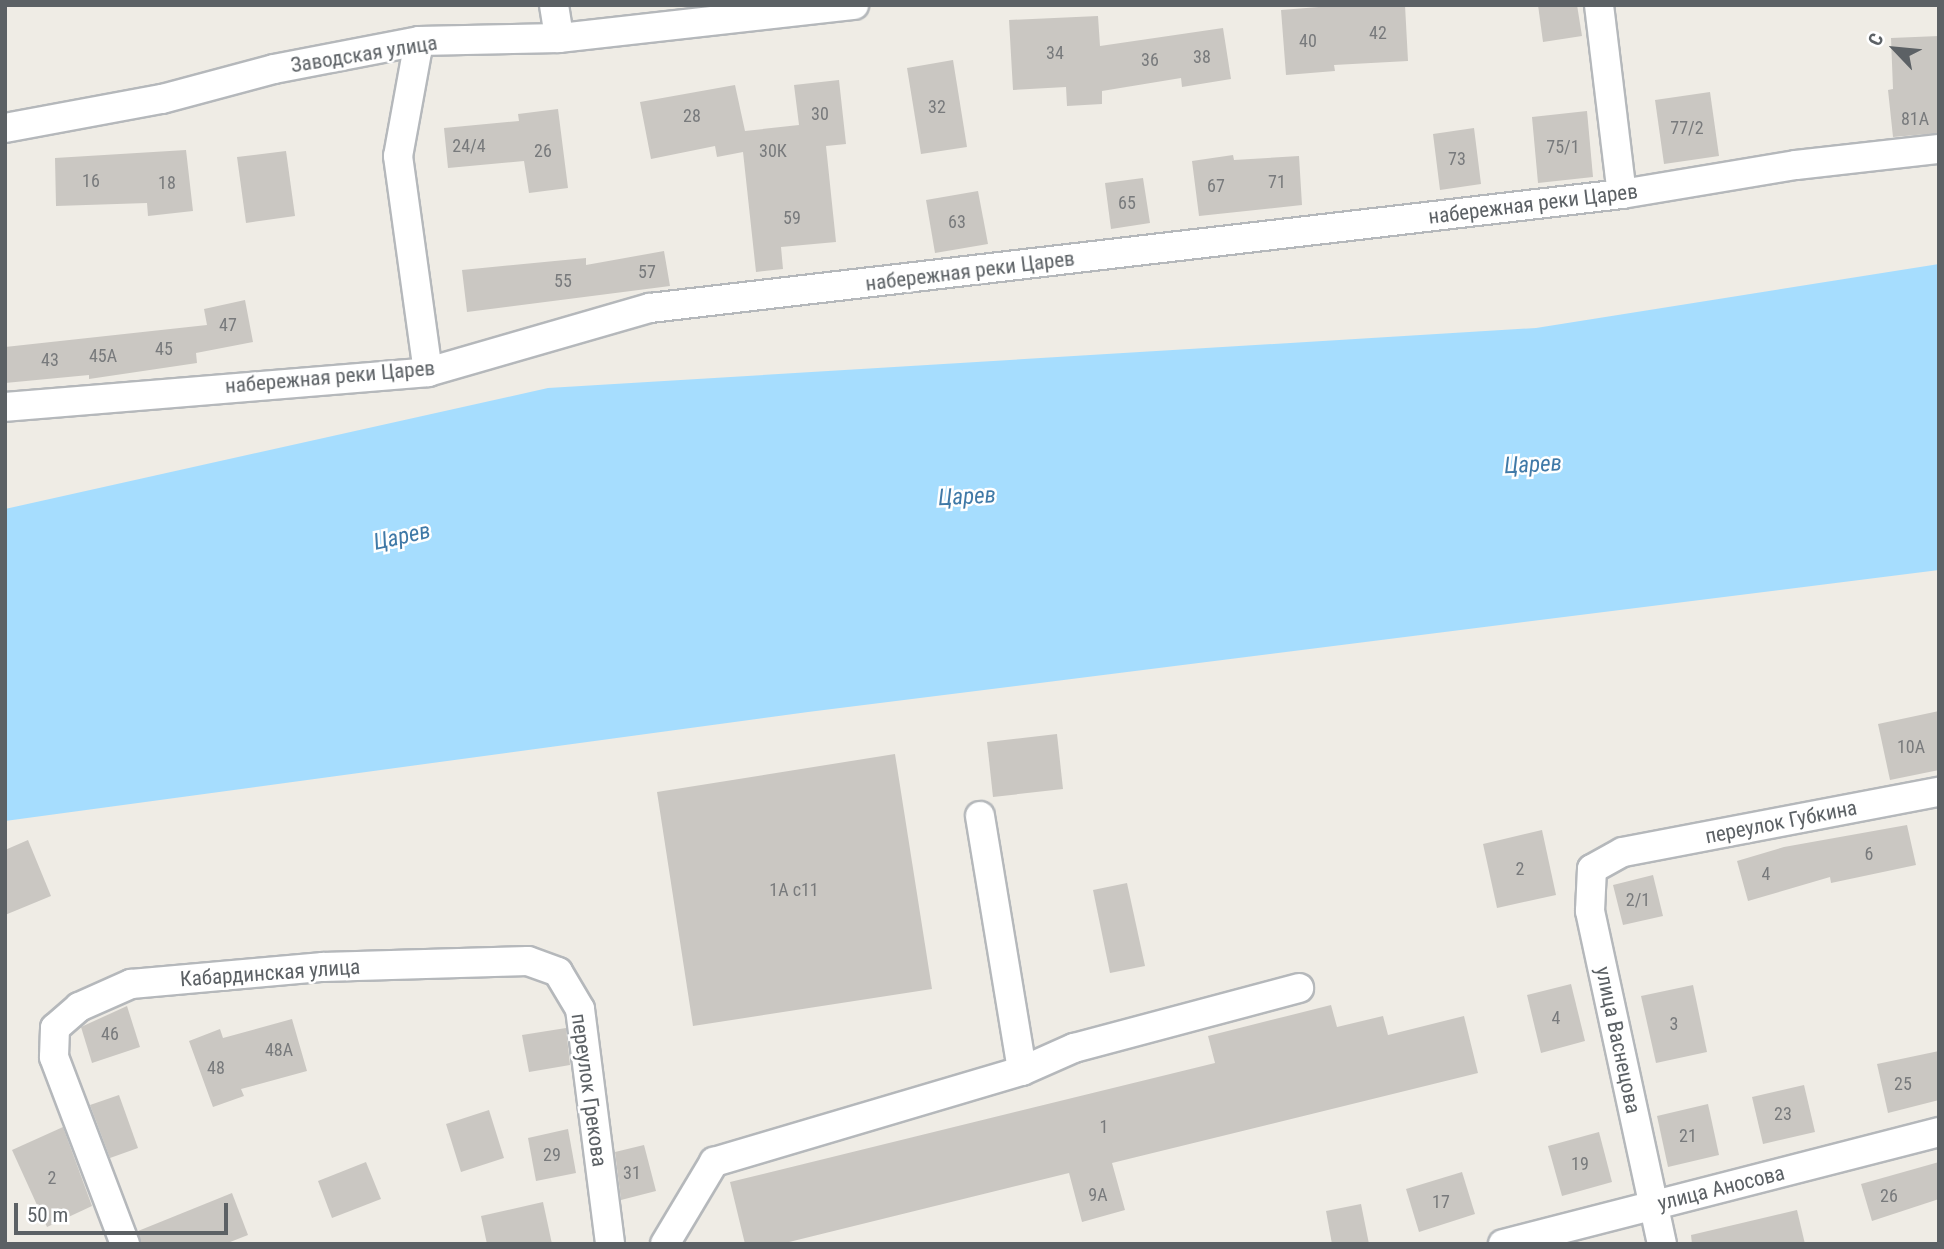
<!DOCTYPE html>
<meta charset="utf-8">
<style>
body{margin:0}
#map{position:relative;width:1944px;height:1249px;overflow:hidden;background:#efece5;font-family:"Roboto Condensed",sans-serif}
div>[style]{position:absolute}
.water>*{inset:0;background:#a6ddfe}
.building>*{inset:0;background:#cac7c2}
.roads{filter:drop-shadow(2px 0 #b5b8bb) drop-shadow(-2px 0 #b5b8bb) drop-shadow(0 2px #b5b8bb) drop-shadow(0 -2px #b5b8bb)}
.minor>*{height:28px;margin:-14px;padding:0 14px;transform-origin:14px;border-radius:14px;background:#fff}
span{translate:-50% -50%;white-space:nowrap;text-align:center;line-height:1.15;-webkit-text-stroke:5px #fff;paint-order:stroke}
.number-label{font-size:18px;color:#787a7c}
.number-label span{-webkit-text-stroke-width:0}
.street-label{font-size:21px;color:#5c6165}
.water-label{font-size:23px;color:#3f79a7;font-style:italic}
.frame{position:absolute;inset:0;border:7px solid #5c6165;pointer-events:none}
.north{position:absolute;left:1860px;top:14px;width:70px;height:70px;-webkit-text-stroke:5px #fff;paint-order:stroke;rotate:296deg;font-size:19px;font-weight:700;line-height:28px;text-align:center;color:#5c6165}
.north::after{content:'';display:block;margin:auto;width:24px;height:32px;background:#5c6165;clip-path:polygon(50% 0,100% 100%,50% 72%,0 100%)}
.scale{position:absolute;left:14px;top:1203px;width:214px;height:32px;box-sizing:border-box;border:4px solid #5c6165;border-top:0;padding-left:9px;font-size:21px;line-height:24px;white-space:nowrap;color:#5c6165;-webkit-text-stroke:5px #fff;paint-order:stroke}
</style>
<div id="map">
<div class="water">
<div style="clip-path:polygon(1939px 264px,1939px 570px,808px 712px,5px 821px,5px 509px,548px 388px,1536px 328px)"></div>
</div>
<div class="building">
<div style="clip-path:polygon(1344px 5px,1405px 5px,1408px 61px,1334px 65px,1335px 71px,1286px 75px,1281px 10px)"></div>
<div style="clip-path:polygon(1538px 5px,1577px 5px,1582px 36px,1543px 42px)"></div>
<div style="clip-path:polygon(1098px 16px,1100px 46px,1223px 28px,1231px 79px,1182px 87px,1181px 78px,1102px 91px,1102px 104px,1067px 106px,1066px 87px,1013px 90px,1009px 20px)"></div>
<div style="clip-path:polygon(1939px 36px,1939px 133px,1893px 137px,1888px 90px,1893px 89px,1891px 38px)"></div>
<div style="clip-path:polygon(953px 60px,967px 147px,921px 154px,907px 68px)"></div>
<div style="clip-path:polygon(839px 80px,846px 144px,826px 146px,836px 242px,781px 247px,783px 269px,756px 272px,743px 152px,717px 157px,715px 146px,651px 159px,640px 102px,735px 85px,745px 131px,799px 125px,794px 85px)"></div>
<div style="clip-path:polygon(1710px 92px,1719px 156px,1664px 164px,1655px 100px)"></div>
<div style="clip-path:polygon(558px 109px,568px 188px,529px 193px,524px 161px,448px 168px,444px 128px,519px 121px,518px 114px)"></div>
<div style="clip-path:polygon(1587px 111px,1593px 177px,1538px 183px,1532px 117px)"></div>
<div style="clip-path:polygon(1474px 128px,1481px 184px,1440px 190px,1433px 134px)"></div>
<div style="clip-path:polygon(186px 150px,193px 211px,148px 216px,147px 203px,56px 206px,55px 158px)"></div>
<div style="clip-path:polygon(286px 151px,295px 216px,246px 223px,237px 157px)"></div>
<div style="clip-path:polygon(1233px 155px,1234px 160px,1299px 156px,1302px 205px,1199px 216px,1192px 161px)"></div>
<div style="clip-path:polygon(1143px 178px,1150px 223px,1111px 229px,1105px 183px)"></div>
<div style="clip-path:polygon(978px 191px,988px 244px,935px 253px,926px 200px)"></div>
<div style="clip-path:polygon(664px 251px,670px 286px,467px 312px,462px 270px,586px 258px,586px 265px)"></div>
<div style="clip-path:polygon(245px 300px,253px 342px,196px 353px,197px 363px,89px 379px,89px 375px,5px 383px,5px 347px,207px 325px,204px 309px)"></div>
<div style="clip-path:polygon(1939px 711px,1939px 770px,1890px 780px,1878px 724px)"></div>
<div style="clip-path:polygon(1057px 734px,1063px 789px,993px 797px,987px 742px)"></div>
<div style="clip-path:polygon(895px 754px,932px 989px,693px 1026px,657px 792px)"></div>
<div style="clip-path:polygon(1907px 825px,1916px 865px,1831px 883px,1830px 877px,1748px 901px,1737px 861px,1784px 847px)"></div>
<div style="clip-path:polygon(1542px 830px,1556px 895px,1497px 908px,1483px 844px)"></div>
<div style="clip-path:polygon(28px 840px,51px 896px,5px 915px,5px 850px)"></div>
<div style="clip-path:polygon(1653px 875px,1663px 916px,1623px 925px,1613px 885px)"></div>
<div style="clip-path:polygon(1127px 883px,1145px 966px,1110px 973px,1093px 890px)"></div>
<div style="clip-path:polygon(1571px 984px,1585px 1041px,1541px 1053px,1527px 995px)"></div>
<div style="clip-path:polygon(1693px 985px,1707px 1052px,1656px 1063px,1641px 996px)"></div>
<div style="clip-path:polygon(1331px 1005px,1337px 1027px,1383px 1016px,1388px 1035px,1464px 1016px,1478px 1073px,1112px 1163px,1125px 1210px,1082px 1222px,1069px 1173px,781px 1244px,745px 1244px,730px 1182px,1215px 1063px,1208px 1036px)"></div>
<div style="clip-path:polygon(127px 1006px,140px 1047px,92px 1063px,81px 1027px)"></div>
<div style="clip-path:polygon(292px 1019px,307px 1071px,241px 1089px,244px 1096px,213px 1107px,189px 1041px,220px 1029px,223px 1038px)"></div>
<div style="clip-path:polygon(566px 1028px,570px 1065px,529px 1072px,522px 1035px)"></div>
<div style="clip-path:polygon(1939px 1051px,1939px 1100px,1888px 1113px,1877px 1064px)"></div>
<div style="clip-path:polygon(1804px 1085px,1815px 1132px,1763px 1144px,1752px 1097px)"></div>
<div style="clip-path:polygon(119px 1095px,138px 1148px,110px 1158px,90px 1105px)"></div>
<div style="clip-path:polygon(1708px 1104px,1719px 1155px,1668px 1167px,1657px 1116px)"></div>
<div style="clip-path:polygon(489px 1110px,504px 1158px,461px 1172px,446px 1124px)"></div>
<div style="clip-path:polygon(63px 1127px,92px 1206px,47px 1227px,12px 1150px)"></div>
<div style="clip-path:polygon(568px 1129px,576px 1173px,536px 1181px,528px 1138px)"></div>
<div style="clip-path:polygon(1599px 1132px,1612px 1182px,1562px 1196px,1548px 1146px)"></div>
<div style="clip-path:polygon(644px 1145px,656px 1191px,621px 1200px,615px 1152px)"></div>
<div style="clip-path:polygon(366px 1162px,381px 1199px,332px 1218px,318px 1181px)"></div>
<div style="clip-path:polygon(1939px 1162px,1939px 1199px,1872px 1221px,1861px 1184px)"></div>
<div style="clip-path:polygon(1462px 1172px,1475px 1214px,1419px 1232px,1406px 1189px)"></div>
<div style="clip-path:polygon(232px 1193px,248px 1235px,225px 1244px,141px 1244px,138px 1231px)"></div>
<div style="clip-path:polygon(543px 1202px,552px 1244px,487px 1244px,481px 1216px)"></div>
<div style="clip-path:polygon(1361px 1204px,1369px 1244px,1332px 1244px,1326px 1211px)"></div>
<div style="clip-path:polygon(1797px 1210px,1805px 1244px,1692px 1244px,1691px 1235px)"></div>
</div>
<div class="roads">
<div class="minor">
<div style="left:554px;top:5px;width:33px;rotate:81deg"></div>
<div style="left:1599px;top:5px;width:190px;rotate:83.1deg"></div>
<div style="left:419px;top:41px;width:117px;rotate:100.3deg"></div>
<div style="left:398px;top:156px;width:218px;rotate:82.1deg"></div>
<div style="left:5px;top:128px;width:160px;rotate:-10.5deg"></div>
<div style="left:162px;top:99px;width:116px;rotate:-15deg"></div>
<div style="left:274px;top:69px;width:148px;rotate:-10.9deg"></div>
<div style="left:419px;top:41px;width:140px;rotate:-1.2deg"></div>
<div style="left:559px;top:38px;width:297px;rotate:-6.4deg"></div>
<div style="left:5px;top:407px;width:424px;rotate:-4.7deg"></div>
<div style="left:428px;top:372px;width:231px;rotate:-16.1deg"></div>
<div style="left:650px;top:308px;width:979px;rotate:-6.69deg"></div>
<div style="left:1622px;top:194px;width:176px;rotate:-9.5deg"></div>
<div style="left:1796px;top:165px;width:144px;rotate:-6.4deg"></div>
<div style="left:980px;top:816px;width:258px;rotate:80.6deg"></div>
<div style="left:125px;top:1244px;width:200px;rotate:-110.8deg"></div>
<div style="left:54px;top:1057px;width:29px;rotate:-88deg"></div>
<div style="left:55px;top:1028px;width:32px;rotate:-41deg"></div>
<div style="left:79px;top:1007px;width:57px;rotate:-23.9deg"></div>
<div style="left:131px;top:984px;width:193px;rotate:-5.1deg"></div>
<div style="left:323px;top:967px;width:205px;rotate:-1.7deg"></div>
<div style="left:528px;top:961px;width:32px;rotate:20deg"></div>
<div style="left:558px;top:972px;width:43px;rotate:59.3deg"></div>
<div style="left:580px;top:1009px;width:237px;rotate:82.7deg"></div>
<div style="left:665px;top:1244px;width:96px;rotate:-59.1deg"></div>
<div style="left:714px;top:1162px;width:321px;rotate:-16.5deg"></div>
<div style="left:1022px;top:1071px;width:57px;rotate:-23.9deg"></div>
<div style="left:1074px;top:1048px;width:233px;rotate:-14.9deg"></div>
<div style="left:1503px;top:1244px;width:450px;rotate:-14.4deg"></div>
<div style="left:1662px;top:1244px;width:341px;rotate:-102.2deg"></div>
<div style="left:1590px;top:911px;width:42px;rotate:-87.3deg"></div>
<div style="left:1592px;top:869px;width:35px;rotate:-29deg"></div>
<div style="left:1623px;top:852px;width:322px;rotate:-10.8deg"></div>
</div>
</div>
<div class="number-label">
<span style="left:1378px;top:33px">42</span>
<span style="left:1308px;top:41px">40</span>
<span style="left:1055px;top:53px">34</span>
<span style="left:1202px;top:57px">38</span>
<span style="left:1150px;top:60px">36</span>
<span style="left:937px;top:107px">32</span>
<span style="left:820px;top:114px">30</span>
<span style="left:692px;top:116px">28</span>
<span style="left:1915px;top:119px">81А</span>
<span style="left:1687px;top:128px">77/2</span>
<span style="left:469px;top:146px">24/4</span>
<span style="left:1563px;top:147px">75/1</span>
<span style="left:543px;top:151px">26</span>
<span style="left:773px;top:151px">30К</span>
<span style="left:1457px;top:159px">73</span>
<span style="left:91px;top:181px">16</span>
<span style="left:1277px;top:182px">71</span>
<span style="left:167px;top:183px">18</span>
<span style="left:1216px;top:186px">67</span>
<span style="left:1127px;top:203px">65</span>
<span style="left:792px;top:218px">59</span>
<span style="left:957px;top:222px">63</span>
<span style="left:647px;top:272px">57</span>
<span style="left:563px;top:281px">55</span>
<span style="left:228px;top:325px">47</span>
<span style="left:164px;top:349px">45</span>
<span style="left:103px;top:356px">45А</span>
<span style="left:50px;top:360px">43</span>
<span style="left:1911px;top:747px">10А</span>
<span style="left:1869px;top:854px">6</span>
<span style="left:1520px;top:869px">2</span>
<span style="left:1766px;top:874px">4</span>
<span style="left:794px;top:890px">1А с11</span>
<span style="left:1638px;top:900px">2/1</span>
<span style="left:1556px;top:1018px">4</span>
<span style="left:1674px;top:1024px">3</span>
<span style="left:110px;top:1034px">46</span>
<span style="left:279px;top:1050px">48А</span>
<span style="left:216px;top:1068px">48</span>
<span style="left:1903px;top:1084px">25</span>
<span style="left:1783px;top:1114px">23</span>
<span style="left:1104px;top:1127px">1</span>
<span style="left:1688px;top:1136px">21</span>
<span style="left:552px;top:1155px">29</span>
<span style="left:1580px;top:1164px">19</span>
<span style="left:632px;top:1173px">31</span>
<span style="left:52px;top:1178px">2</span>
<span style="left:1098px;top:1195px">9А</span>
<span style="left:1889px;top:1196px">26</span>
<span style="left:1441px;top:1202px">17</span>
</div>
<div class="street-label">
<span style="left:364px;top:54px;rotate:-9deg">Заводская улица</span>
<span style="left:1533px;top:204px;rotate:-7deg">набережная реки Царев</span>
<span style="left:970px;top:271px;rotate:-7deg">набережная реки Царев</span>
<span style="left:330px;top:377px;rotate:-5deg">набережная реки Царев</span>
<span style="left:1781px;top:822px;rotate:-11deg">переулок Губкина</span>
<span style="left:270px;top:973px;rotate:-4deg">Кабардинская улица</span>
<span style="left:1618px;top:1040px;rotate:78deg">улица Васнецова</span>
<span style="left:589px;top:1090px;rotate:82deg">переулок Грекова</span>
<span style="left:1721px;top:1188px;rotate:-14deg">улица Аносова</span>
</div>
<div class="water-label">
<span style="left:1533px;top:465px;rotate:-3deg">Царев</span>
<span style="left:967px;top:497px;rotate:-3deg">Царев</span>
<span style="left:402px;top:537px;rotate:-13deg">Царев</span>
</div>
<div class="frame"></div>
<div class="north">С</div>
<div class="scale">50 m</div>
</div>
